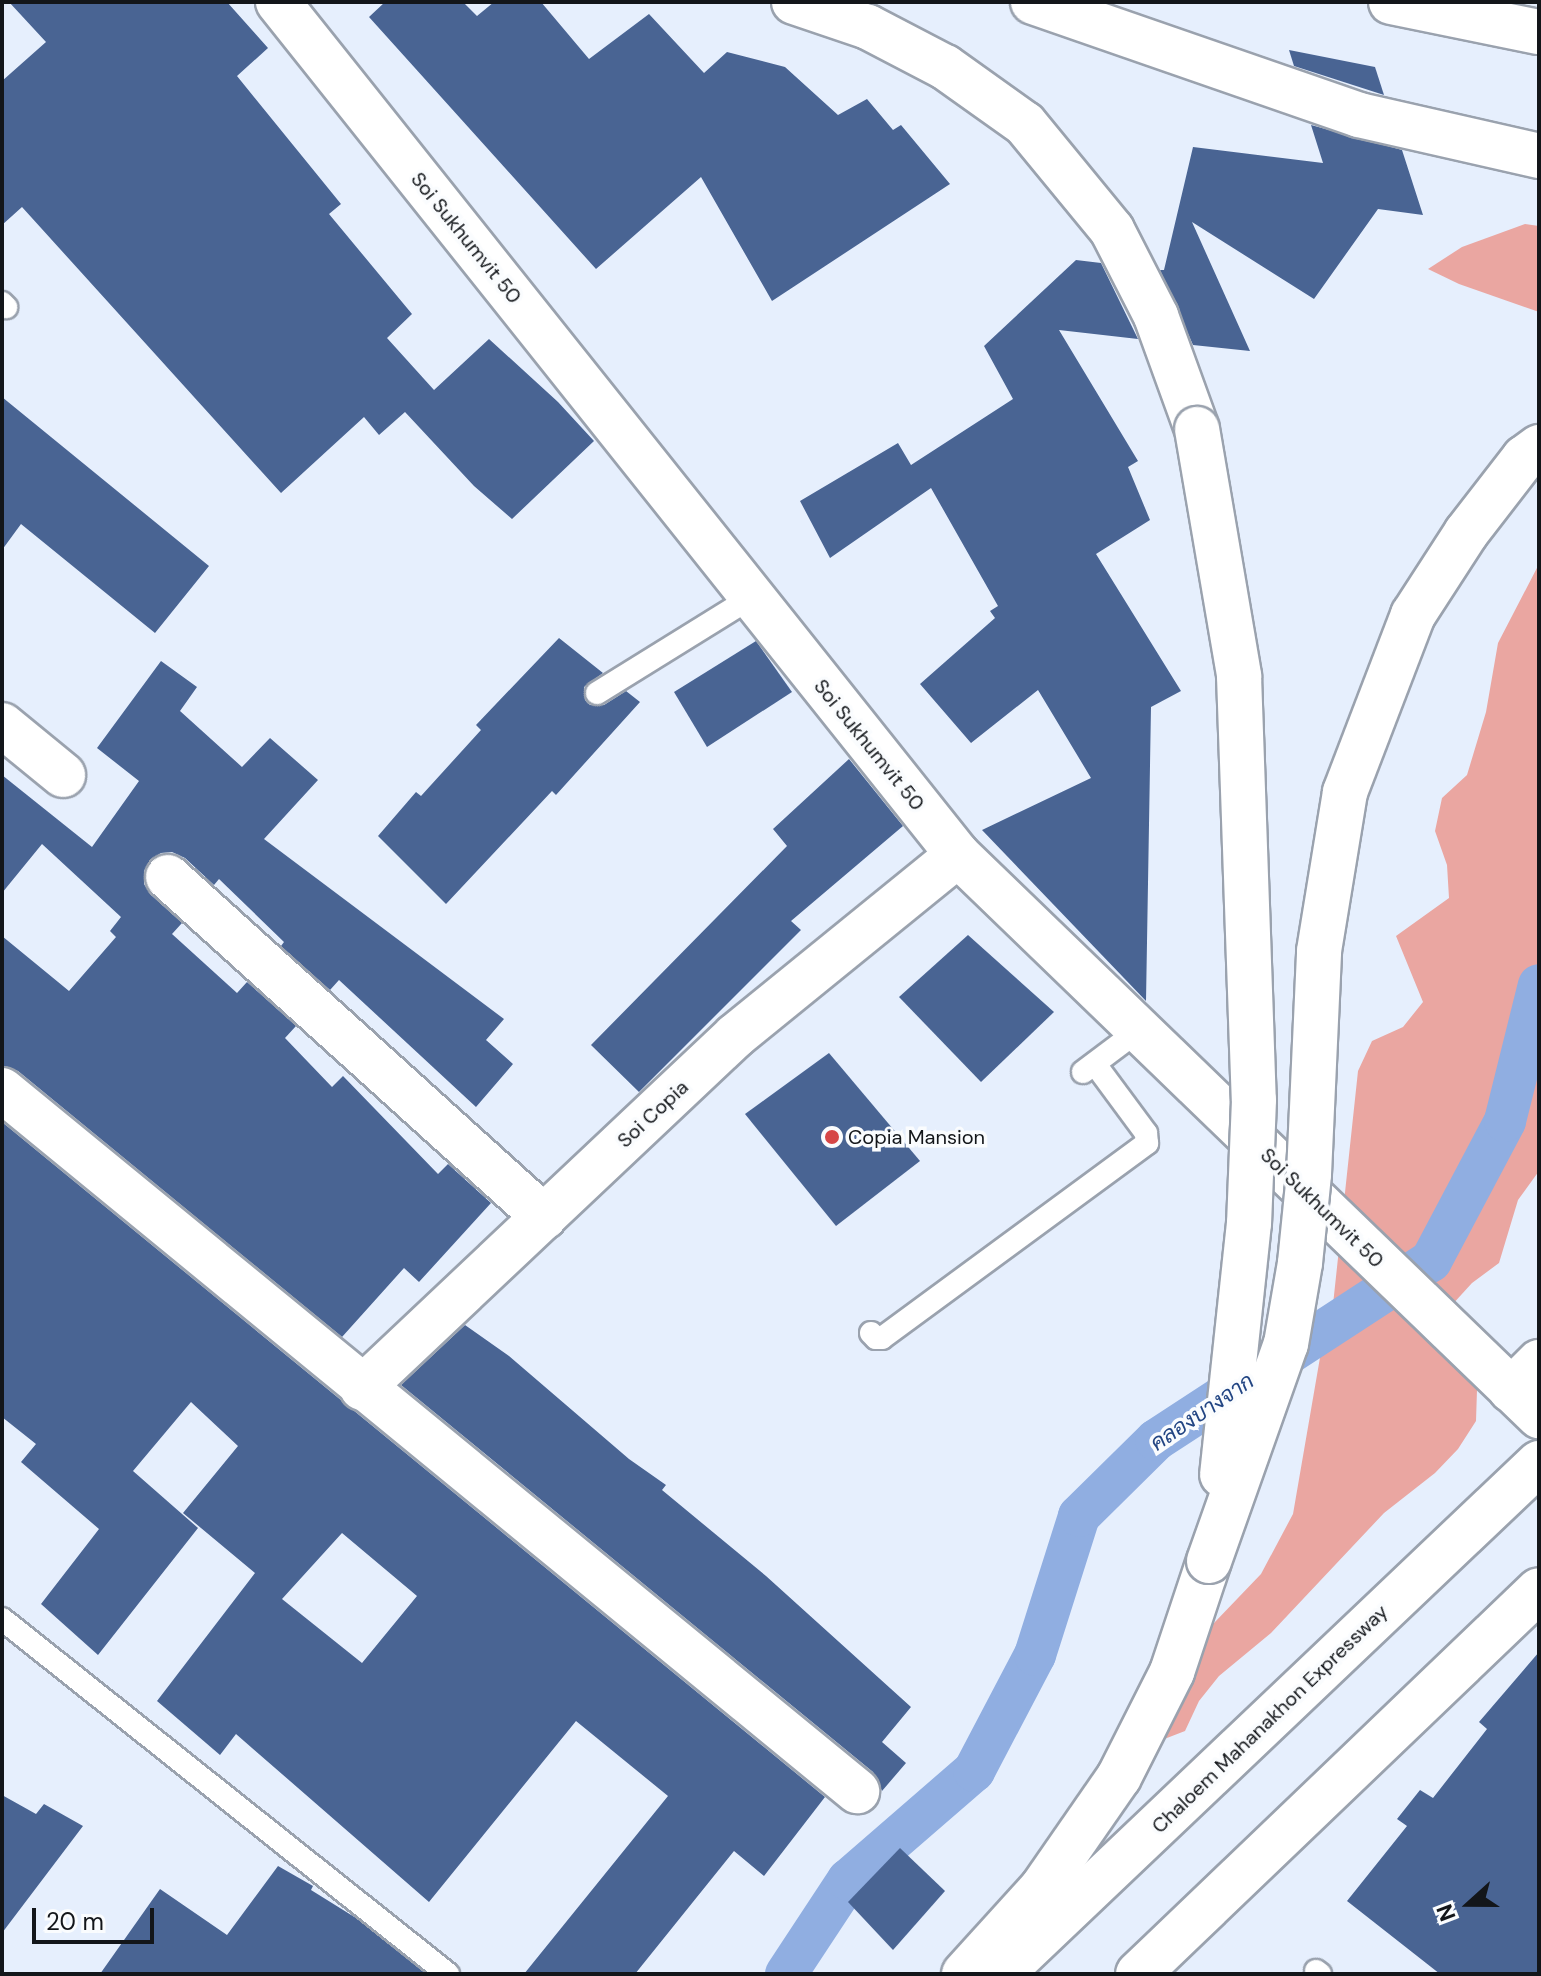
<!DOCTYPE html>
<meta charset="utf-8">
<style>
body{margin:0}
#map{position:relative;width:1541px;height:1976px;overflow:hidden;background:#e6effd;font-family:"DM Sans",Sarabun,sans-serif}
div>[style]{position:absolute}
.forest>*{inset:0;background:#eaa6a1}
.canal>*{height:42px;margin:-21px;padding:0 21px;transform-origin:21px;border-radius:21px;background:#90aee1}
.building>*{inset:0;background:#496493}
.roads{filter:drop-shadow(2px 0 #9aa2ae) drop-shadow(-2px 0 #9aa2ae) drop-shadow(0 2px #9aa2ae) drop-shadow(0 -2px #9aa2ae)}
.lane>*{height:22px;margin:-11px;padding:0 11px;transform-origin:11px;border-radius:11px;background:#fff}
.street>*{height:44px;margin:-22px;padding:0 22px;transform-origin:22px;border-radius:22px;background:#fff}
.secondary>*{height:44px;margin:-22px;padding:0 22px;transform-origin:22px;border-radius:22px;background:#fff}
.highway>*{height:44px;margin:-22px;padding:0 22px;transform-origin:22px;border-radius:22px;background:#fff}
.bridges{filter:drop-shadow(2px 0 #9aa2ae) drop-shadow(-2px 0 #9aa2ae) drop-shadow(0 2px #9aa2ae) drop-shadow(0 -2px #9aa2ae)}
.highway-bridge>*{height:44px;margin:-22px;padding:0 22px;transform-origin:22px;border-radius:22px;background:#fff}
.dots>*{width:22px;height:22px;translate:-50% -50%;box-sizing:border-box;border:4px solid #fafcfe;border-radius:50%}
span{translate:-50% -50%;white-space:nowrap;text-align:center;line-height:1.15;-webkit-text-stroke:7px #fafcfe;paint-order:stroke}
.street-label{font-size:20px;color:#13161a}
.poi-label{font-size:20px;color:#13161a}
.left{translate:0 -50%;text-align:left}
.water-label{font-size:22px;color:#224583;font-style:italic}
.frame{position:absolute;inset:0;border:4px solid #13161a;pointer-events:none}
.north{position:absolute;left:1429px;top:1864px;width:80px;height:80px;-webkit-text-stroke:6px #fafcfe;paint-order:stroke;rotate:249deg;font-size:22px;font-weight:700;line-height:32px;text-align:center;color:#13161a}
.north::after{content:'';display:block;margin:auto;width:28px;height:36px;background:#13161a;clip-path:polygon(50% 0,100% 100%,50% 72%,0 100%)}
.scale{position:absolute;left:32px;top:1908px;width:122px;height:36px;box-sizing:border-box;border:4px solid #13161a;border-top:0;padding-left:10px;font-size:24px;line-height:28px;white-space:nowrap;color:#13161a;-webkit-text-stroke:6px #fafcfe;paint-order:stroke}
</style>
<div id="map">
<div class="forest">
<div style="clip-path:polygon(1525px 224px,1539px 226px,1539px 312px,1459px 284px,1428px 269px,1462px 247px)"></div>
<div style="clip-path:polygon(1539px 564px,1539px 1171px,1518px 1200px,1499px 1263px,1472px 1283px,1451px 1306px,1440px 1337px,1477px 1390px,1476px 1421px,1458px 1449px,1435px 1473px,1384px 1513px,1271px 1633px,1219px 1676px,1199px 1701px,1185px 1731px,1154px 1743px,1191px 1647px,1261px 1574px,1293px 1514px,1322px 1346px,1332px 1314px,1358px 1071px,1372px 1041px,1403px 1027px,1423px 1002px,1396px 936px,1449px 898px,1447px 865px,1435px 831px,1442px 798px,1467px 775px,1486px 712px,1498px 643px)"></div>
</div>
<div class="canal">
<div style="left:786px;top:1974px;width:113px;rotate:-56.6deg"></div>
<div style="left:848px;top:1880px;width:167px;rotate:-40.9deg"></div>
<div style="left:974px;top:1771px;width:131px;rotate:-62.3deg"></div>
<div style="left:1035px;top:1655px;width:146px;rotate:-72.4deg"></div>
<div style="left:1079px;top:1516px;width:108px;rotate:-44.6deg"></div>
<div style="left:1156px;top:1440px;width:328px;rotate:-33.1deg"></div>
<div style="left:1431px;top:1261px;width:158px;rotate:-62.1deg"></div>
<div style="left:1505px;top:1121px;width:140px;rotate:-76deg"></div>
</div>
<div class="building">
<div style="clip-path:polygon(9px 2px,227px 2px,268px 48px,237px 76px,341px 204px,329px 214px,412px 314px,387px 338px,434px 390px,489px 339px,558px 402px,594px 441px,512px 519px,474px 486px,405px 412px,379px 435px,364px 417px,281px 493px,22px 207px,2px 225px,2px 81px,46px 42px)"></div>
<div style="clip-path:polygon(385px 2px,463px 2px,477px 16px,494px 2px,541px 2px,589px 59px,649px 14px,704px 73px,727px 52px,785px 67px,838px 115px,867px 99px,893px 130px,901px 125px,950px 184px,772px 301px,701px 177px,596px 269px,369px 17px)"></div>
<div style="clip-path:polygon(1289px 50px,1375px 67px,1384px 95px,1294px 66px)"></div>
<div style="clip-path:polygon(1311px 125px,1402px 150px,1423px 215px,1378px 209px,1314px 299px,1192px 222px,1250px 351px,1193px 345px,1160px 270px,1164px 270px,1193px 147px,1323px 163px)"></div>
<div style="clip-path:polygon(1076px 260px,1101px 263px,1138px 339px,1059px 330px,1138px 461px,1128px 467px,1150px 520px,1096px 554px,1181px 691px,1151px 707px,1146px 1001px,982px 830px,1091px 778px,1038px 690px,971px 743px,920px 684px,995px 618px,990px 611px,998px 606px,931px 488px,830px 558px,800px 501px,898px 443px,911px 465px,1013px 399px,984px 346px)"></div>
<div style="clip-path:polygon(2px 397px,209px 566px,155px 633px,21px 524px,2px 550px)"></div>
<div style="clip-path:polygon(559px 638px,603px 673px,584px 687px,585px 700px,590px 705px,604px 705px,626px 691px,640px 702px,556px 795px,552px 791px,446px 904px,378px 836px,416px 792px,421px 796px,481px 730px,476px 725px)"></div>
<div style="clip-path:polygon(756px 641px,792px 692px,707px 747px,674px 692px)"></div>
<div style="clip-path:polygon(161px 661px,197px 687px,180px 711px,242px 767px,270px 738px,318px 780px,264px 839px,504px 1019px,486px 1040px,513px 1064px,476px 1107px,339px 980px,330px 990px,281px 946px,284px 942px,219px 879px,214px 885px,185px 858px,172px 852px,161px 853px,150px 860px,144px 871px,144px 884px,151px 895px,182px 923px,172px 934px,237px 993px,247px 982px,296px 1026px,285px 1038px,332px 1087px,343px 1076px,438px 1174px,448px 1164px,491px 1203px,419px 1282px,404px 1268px,342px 1337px,18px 1071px,2px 1066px,2px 936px,69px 991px,116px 937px,110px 931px,121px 917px,42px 844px,2px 893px,2px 775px,92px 847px,139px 781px,97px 748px)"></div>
<div style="clip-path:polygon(849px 759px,903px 826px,791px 921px,801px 930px,639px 1092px,591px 1045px,787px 846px,773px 829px)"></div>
<div style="clip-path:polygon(968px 935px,1054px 1012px,981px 1082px,899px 997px)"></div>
<div style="clip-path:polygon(829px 1053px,920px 1161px,836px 1226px,745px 1114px)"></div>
<div style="clip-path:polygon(evenodd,2px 1122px,825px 1797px,764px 1876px,734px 1851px,635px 1974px,524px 1974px,668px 1796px,576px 1721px,429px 1902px,236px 1734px,220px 1755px,157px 1701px,255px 1573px,183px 1513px,238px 1446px,191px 1402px,133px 1471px,198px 1528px,98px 1655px,41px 1604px,99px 1529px,21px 1462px,36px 1444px,2px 1417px,2px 1122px,342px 1533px,417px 1596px,362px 1663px,282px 1599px,342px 1533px)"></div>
<div style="clip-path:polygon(465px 1325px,509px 1356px,629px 1459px,666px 1485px,662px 1490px,766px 1576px,911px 1707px,882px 1742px,906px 1763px,882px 1791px,873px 1772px,401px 1385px)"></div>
<div style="clip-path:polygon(1539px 1652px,1539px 1974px,1440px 1974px,1347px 1901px,1407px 1826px,1397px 1819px,1420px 1790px,1433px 1798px,1487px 1729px,1479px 1722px)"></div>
<div style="clip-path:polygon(2px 1795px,36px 1814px,44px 1804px,83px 1826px,2px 1933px)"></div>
<div style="clip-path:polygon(900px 1848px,945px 1891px,893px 1950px,848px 1902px)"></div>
<div style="clip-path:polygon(278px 1866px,313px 1886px,311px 1890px,356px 1918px,426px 1974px,100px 1974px,160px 1889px,227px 1935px)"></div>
</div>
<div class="roads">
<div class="lane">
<div style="left:2px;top:303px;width:6px;rotate:45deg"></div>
<div style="left:597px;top:693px;width:182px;rotate:-31.8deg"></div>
<div style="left:1083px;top:1072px;width:70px;rotate:-36.9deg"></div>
<div style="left:871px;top:1333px;width:7px;rotate:45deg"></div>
<div style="left:876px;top:1338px;width:6px"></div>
<div style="left:882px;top:1338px;width:329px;rotate:-36.3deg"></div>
<div style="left:1147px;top:1143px;width:10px;rotate:-96deg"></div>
<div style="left:1146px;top:1133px;width:86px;rotate:-126.5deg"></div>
<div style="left:2px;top:1619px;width:570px;rotate:38.52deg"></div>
<div style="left:1316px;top:1971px;width:5px;rotate:37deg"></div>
</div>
<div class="street">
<div style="left:2px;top:725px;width:79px;rotate:39.3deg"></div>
<div style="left:168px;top:877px;width:507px;rotate:42.12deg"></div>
<div style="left:2px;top:1090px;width:1106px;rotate:39.35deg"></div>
<div style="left:362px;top:1388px;width:513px;rotate:-43.34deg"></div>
<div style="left:735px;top:1036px;width:287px;rotate:-39.1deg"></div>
</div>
<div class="secondary">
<div style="left:278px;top:2px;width:1091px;rotate:51.44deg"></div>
<div style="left:958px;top:855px;width:808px;rotate:44deg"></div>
</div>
<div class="highway">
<div style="left:794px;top:2px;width:78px;rotate:18.7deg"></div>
<div style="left:868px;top:27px;width:87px;rotate:27.5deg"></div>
<div style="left:945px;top:67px;width:98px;rotate:35.5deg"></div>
<div style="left:1025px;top:124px;width:137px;rotate:50.6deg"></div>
<div style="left:1112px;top:230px;width:97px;rotate:62.9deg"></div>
<div style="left:1156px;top:316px;width:120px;rotate:70.1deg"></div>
<div style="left:1033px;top:2px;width:345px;rotate:19.1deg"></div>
<div style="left:1359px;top:115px;width:185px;rotate:12.8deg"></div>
<div style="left:1391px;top:2px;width:151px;rotate:11.5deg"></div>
<div style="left:1511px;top:1390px;width:40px;rotate:-45deg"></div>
<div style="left:964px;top:1974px;width:116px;rotate:-47.8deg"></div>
<div style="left:1042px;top:1888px;width:135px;rotate:-55.3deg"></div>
<div style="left:1119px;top:1777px;width:118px;rotate:-63.2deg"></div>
<div style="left:1172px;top:1672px;width:117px;rotate:-71.6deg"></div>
<div style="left:1001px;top:1974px;width:742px;rotate:-43.53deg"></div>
<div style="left:1138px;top:1974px;width:555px;rotate:-43.76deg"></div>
</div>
</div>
<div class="bridges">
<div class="highway-bridge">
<div style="left:1197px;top:429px;width:251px;rotate:80.3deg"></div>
<div style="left:1239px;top:676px;width:424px;rotate:88deg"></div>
<div style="left:1254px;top:1100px;width:123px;rotate:92.3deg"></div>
<div style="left:1249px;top:1223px;width:253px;rotate:96.1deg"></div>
<div style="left:1209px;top:1561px;width:230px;rotate:-70.5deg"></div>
<div style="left:1286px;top:1344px;width:82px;rotate:-80.2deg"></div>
<div style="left:1300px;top:1263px;width:89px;rotate:-84.2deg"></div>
<div style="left:1309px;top:1174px;width:223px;rotate:-87.4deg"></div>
<div style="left:1319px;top:951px;width:161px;rotate:-80.7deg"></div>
<div style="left:1345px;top:792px;width:190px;rotate:-69deg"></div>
<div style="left:1413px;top:615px;width:98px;rotate:-57.1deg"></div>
<div style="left:1466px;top:533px;width:95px;rotate:-52.3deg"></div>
<div style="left:1524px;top:458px;width:19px;rotate:-36deg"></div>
</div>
</div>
<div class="dots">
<div style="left:832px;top:1137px;background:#d64747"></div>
</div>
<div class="street-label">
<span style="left:466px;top:238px;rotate:51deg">Soi Sukhumvit 50</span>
<span style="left:869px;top:745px;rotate:51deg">Soi Sukhumvit 50</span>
<span style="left:653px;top:1114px;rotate:-43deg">Soi Copia</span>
<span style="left:1322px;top:1208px;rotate:44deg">Soi Sukhumvit 50</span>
<span style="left:1270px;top:1719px;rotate:-44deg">Chaloem Mahanakhon Expressway</span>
</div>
<div class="poi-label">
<span class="left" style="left:848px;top:1137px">Copia Mansion</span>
</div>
<div class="water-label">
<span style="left:1202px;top:1412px;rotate:-34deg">คลองบางจาก</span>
</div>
<div class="frame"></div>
<div class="north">N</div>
<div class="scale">20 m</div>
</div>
